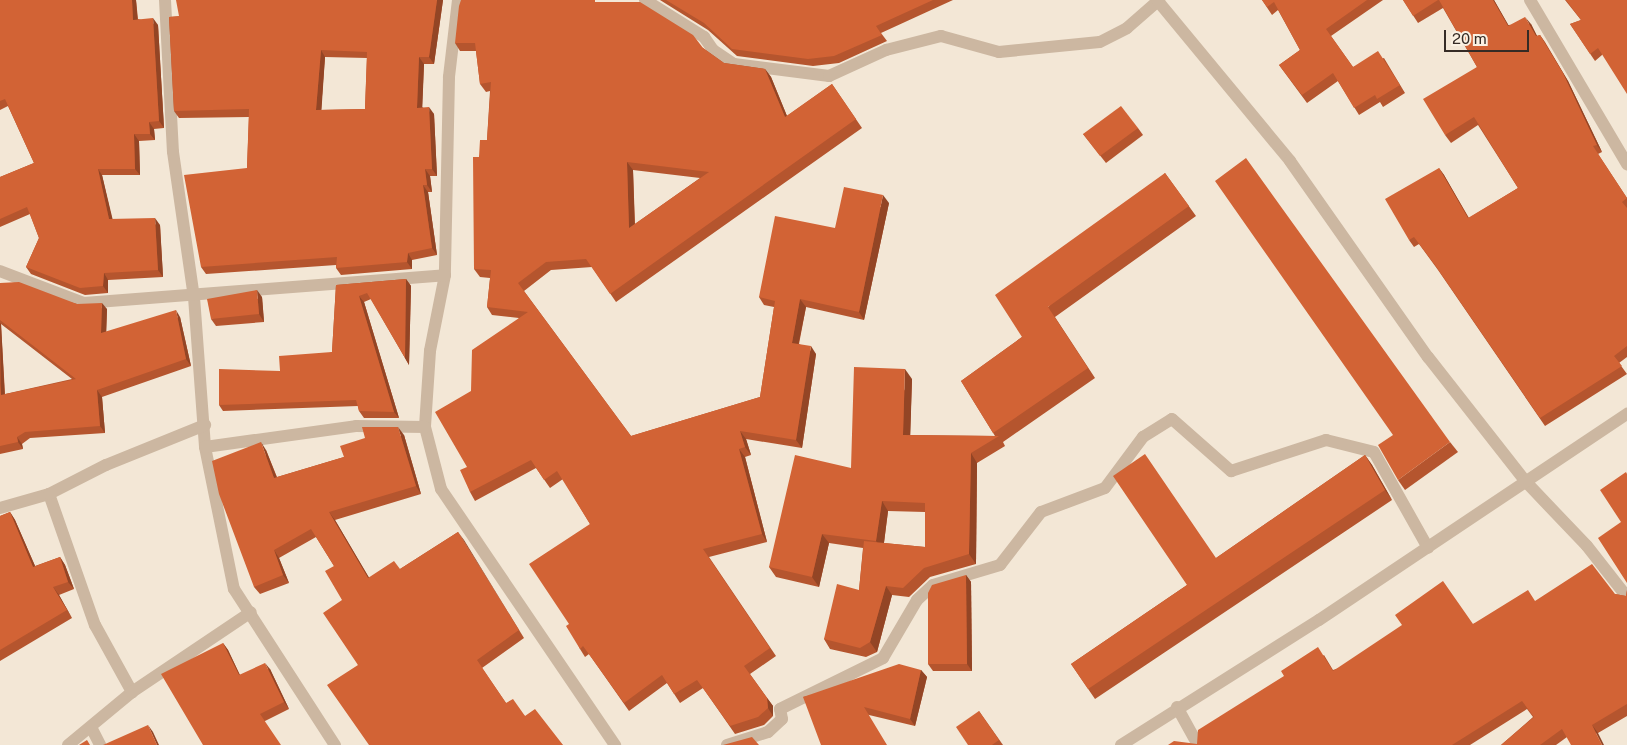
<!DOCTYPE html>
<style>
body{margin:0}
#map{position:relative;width:1627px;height:745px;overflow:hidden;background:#f3e7d6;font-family:"Public Sans",sans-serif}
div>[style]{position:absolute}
.lane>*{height:12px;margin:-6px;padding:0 6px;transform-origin:6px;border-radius:6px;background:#ccb7a1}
.street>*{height:12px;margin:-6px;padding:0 6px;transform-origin:6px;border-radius:6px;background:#ccb7a1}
.wall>*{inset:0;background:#b5552e}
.shaded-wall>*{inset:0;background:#934525}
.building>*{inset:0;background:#d26335}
span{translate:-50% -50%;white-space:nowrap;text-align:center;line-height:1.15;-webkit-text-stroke:4.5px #fbf1e2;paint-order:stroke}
.scale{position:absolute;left:1444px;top:30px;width:85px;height:22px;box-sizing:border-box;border:2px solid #352b25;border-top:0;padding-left:6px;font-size:15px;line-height:18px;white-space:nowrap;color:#352b25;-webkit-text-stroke:4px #fbf1e2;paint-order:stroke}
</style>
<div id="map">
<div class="lane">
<div style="left:727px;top:745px;width:43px;rotate:-17.6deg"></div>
<div style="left:768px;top:732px;width:19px;rotate:-43deg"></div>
<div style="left:782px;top:719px;width:10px;rotate:-101deg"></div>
<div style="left:780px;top:709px;width:115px;rotate:-26.3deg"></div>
<div style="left:883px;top:658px;width:67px;rotate:-59.6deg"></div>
<div style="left:917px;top:600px;width:22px;rotate:-43deg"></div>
<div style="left:933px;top:585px;width:70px;rotate:-16.6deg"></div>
<div style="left:1000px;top:565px;width:67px;rotate:-52.3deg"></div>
<div style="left:1041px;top:512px;width:68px;rotate:-20.6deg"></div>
<div style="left:1105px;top:488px;width:64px;rotate:-53.3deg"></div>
<div style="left:1143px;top:437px;width:34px;rotate:-32deg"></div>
<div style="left:1172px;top:419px;width:79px;rotate:41.4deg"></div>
<div style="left:1231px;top:471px;width:100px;rotate:-18.1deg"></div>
<div style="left:1326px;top:440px;width:49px;rotate:14deg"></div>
<div style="left:1374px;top:452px;width:110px;rotate:60.6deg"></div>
</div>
<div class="street">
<div style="left:165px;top:0;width:152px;rotate:87deg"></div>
<div style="left:173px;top:152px;width:147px;rotate:81.8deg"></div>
<div style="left:194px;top:297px;width:150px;rotate:85.8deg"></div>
<div style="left:205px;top:447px;width:145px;rotate:78.5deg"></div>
<div style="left:234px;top:589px;width:186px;rotate:57.1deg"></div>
<div style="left:458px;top:0;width:78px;rotate:96.7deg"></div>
<div style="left:449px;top:77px;width:198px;rotate:91.2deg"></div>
<div style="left:445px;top:275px;width:77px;rotate:101.2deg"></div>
<div style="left:430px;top:351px;width:76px;rotate:93.8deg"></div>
<div style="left:425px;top:427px;width:64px;rotate:75.5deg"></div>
<div style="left:441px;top:489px;width:310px;rotate:55.8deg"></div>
<div style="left:645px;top:0;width:70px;rotate:32.1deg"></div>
<div style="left:704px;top:37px;width:16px;rotate:55deg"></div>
<div style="left:713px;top:50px;width:25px;rotate:34deg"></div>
<div style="left:734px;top:64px;width:96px;rotate:7.2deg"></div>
<div style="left:829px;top:76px;width:63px;rotate:-24.5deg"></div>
<div style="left:886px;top:50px;width:57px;rotate:-14.3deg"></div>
<div style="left:941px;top:36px;width:60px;rotate:15.4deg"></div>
<div style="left:999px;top:52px;width:101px;rotate:-5.7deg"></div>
<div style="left:1100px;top:42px;width:30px;rotate:-27deg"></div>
<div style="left:1127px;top:28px;width:43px;rotate:-41.2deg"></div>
<div style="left:1157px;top:0;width:209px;rotate:50.4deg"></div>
<div style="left:1290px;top:161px;width:240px;rotate:54.9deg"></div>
<div style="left:1428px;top:357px;width:159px;rotate:51.9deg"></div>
<div style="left:1526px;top:482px;width:88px;rotate:46.4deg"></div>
<div style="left:1587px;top:546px;width:65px;rotate:51.9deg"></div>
<div style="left:1530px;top:0;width:191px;rotate:59.4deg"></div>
<div style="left:0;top:271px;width:90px;rotate:20.9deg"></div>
<div style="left:84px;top:303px;width:362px;rotate:-4.4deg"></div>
<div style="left:205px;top:447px;width:152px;rotate:-7.9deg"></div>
<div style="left:356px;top:426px;width:69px;rotate:0.8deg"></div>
<div style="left:49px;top:494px;width:139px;rotate:70.7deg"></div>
<div style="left:95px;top:625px;width:77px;rotate:61.1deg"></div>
<div style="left:0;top:508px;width:51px;rotate:-15.9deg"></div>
<div style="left:49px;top:494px;width:64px;rotate:-27deg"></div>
<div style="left:106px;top:465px;width:107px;rotate:-22deg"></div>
<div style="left:1177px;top:707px;width:43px;rotate:61.1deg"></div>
<div style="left:92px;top:729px;width:18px;rotate:63deg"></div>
<div style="left:68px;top:745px;width:83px;rotate:-39.6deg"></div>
<div style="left:132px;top:692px;width:143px;rotate:-33.9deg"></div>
<div style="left:1121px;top:745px;width:234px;rotate:-32.3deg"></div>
<div style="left:1319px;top:620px;width:371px;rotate:-33.8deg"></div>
</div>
<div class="wall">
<div style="clip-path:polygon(0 0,136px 0,138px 19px,158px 25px,164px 128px,154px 129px,155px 140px,139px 141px,140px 175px,102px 175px,112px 219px,160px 225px,163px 277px,108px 280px,108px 293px,85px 295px,31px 274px,26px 267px,39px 238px,30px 214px,0 227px,0 177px,34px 163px,8px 106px,0 110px)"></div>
<div style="clip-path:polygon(evenodd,443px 0,434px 64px,424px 64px,422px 107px,434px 114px,437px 176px,430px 176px,432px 192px,428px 192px,437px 255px,412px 260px,412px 269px,341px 275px,336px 268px,336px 265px,206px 274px,201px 267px,247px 168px,249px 117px,179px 118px,174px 111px,169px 17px,443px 0,325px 57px,367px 58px,365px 109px,321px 110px,325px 57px)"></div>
<div style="clip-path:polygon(660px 0,953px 0,881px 33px,887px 41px,839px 63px,813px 66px,737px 56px,708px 30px)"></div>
<div style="clip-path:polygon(1262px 0,1383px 0,1331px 36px,1353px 67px,1384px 58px,1405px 93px,1383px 107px,1380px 102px,1359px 115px,1338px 81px,1307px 103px,1279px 65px,1300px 50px,1278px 10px,1272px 15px)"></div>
<div style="clip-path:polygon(1403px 0,1494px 0,1508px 25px,1531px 24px,1537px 36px,1540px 35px,1545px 42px,1568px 81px,1602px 152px,1598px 154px,1627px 198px,1627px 357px,1619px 363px,1627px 374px,1545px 426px,1438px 270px,1419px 244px,1414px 247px,1409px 240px,1439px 168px,1444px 175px,1469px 218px,1518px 188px,1478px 125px,1451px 143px,1445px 135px,1477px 67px,1443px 8px,1418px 23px)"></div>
<div style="clip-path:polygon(1565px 0,1627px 0,1602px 55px,1595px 61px,1570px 24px,1581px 20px)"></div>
<div style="clip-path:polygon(evenodd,601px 2px,703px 48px,724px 63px,765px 69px,771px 77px,787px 116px,832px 84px,862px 128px,616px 302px,592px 267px,551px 270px,524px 291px,631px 436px,760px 397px,774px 307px,764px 305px,759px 297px,835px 228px,889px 203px,864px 320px,806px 307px,799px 344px,816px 354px,802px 448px,746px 439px,751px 455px,745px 457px,767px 542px,709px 557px,776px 656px,750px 674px,773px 706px,773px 716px,764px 725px,735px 734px,703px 688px,680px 703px,667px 683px,629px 711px,589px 654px,585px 657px,580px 649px,569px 624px,590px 524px,563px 479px,550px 488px,536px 468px,475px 501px,470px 492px,467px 467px,471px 391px,519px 318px,492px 315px,487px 307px,490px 278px,480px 277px,474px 269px,479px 157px,487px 140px,490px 91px,486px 92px,480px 84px,476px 51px,460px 51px,455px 43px,601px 2px,633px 170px,700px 178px,635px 224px,633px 170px)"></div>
<div style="clip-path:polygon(1138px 128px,1143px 135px,1106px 163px,1083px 134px)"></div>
<div style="clip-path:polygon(evenodd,1165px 173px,1196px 216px,1055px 317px,1095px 378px,1003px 442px,1005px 446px,977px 463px,976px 564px,930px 577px,909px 597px,892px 595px,877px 652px,866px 657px,830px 649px,824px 639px,859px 590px,863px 548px,829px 543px,819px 587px,776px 577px,769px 567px,851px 468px,912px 379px,910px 435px,995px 436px,961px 381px,1022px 337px,1165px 173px,888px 511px,925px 512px,925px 547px,884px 543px,888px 511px)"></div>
<div style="clip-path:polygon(406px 279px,411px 286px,409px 365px,371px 299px,364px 302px,399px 418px,364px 418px,359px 411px,358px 406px,223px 411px,219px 405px,280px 371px,332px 352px,336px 285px)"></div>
<div style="clip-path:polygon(evenodd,0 283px,77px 304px,107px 309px,106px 332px,180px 317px,191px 366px,102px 397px,105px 433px,30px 438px,22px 444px,23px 449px,0 454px,0 283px,1px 324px,72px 379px,5px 394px,1px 324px)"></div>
<div style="clip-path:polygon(262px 297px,264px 322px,216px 326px,211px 319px)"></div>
<div style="clip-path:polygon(404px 435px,421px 494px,335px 520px,369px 578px,400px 569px,458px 532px,524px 638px,482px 668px,506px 703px,525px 716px,563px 745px,358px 665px,334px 566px,316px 537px,279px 558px,289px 583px,260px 594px,254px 587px,266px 450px,277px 477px,344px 457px)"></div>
<div style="clip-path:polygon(1450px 442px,1458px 452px,1405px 490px,1398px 480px)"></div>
<div style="clip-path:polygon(1365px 455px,1372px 465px,1392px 500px,1095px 699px,1071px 664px,1187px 585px,1216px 558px)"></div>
<div style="clip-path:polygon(10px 512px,15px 520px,35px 566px,60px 557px,65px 565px,74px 589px,59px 595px,72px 618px,0 661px,0 516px)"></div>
<div style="clip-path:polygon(966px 575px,971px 582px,972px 671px,933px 671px,928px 664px)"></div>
<div style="clip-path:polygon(1627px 590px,1627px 716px,1598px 733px,1567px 737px,1556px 745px,1501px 745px,1533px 717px,1527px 709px,1470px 745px,1168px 745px,1197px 744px,1324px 655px,1333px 670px,1473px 624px,1536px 601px,1615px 594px,1626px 596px)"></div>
<div style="clip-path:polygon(223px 643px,228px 650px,240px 675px,270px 669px,289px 709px,265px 721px,203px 745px)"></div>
<div style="clip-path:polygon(921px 670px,927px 677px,915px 726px,869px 715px,803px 697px)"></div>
<div style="clip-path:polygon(979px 711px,1003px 745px,968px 745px)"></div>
</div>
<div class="shaded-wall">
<div style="clip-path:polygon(132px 0,136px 0,138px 26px,133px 20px)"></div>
<div style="clip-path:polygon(437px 0,443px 0,434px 64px,429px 57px)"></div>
<div style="clip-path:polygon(1493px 0,1494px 0,1513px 33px,1508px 26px)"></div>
<div style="clip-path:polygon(1525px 17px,1531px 24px,1541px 44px,1536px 36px)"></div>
<div style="clip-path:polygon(153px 18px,158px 25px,164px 128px,159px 121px)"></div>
<div style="clip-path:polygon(1540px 35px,1568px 81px,1602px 152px,1597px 145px)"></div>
<div style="clip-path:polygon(321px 50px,325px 57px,321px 117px,316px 110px)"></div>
<div style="clip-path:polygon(419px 57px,424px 64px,422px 115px,417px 108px)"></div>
<div style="clip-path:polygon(765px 69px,771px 77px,791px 126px,785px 117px)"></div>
<div style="clip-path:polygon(429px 107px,434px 114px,437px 176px,432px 169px)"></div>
<div style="clip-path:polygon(149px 122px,154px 129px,155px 140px,150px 134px)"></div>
<div style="clip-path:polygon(134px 134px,139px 141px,140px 175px,135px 169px)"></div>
<div style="clip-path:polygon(627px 162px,633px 170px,635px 236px,629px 228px)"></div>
<div style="clip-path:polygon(1439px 168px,1444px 175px,1473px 226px,1468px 218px)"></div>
<div style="clip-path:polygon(98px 169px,102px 175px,114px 225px,109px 219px)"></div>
<div style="clip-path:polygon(425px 169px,430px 176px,432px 192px,427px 185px)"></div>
<div style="clip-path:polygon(423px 185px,428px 192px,437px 255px,432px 248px)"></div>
<div style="clip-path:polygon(883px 195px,889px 203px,864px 320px,859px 312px)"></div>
<div style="clip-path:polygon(155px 218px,160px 225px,163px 277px,158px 270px)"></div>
<div style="clip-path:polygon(408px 253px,412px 260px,412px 269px,407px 262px)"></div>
<div style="clip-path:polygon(104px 273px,108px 280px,108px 293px,103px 286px)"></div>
<div style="clip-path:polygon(406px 279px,411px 286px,409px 365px,405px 358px)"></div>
<div style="clip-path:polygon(257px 290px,262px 297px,264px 322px,259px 314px)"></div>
<div style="clip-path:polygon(359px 296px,364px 302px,399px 418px,394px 412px)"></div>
<div style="clip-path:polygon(800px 299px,806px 307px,797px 351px,792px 343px)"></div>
<div style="clip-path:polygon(102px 303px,107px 309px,106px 340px,101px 333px)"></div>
<div style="clip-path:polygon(176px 310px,180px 317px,191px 366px,186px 359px)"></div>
<div style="clip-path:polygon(0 323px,1px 324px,5px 401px,1px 395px)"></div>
<div style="clip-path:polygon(811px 346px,816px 354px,802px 448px,796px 440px)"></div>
<div style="clip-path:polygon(905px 369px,912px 379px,910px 445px,903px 435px)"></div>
<div style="clip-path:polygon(97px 390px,102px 397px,105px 433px,100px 426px)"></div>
<div style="clip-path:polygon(398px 427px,404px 435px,421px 494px,416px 486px)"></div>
<div style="clip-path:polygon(740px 431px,746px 439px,751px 455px,745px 447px)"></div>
<div style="clip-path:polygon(17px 437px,22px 444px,23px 449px,18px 442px)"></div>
<div style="clip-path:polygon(261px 442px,266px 450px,280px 486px,274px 478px)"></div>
<div style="clip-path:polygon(739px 449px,745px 457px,767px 542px,762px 534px)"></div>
<div style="clip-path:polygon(971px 453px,977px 463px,976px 564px,969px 554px)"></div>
<div style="clip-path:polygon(1365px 455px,1372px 465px,1392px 500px,1385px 490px)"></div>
<div style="clip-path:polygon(882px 501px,888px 511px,883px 550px,876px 541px)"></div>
<div style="clip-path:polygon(10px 512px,15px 520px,39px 575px,33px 567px)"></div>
<div style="clip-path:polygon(329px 512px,335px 520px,374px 586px,368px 578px)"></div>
<div style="clip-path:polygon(458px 532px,464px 540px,524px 638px,519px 630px)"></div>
<div style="clip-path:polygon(822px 534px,829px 543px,819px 587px,812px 577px)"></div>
<div style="clip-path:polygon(274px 550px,279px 558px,289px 583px,283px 575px)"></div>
<div style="clip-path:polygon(60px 557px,65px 565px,74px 589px,68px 582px)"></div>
<div style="clip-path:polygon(966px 575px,971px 582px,972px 671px,967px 664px)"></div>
<div style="clip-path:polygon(886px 586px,892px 595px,877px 652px,870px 642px)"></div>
<div style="clip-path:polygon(53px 587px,59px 595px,72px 618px,67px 610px)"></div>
<div style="clip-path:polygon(223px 643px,228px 650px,243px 682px,239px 675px)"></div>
<div style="clip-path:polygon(265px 663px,270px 669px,289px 709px,284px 702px)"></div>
<div style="clip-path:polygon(921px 670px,927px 677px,915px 726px,910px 719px)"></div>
<div style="clip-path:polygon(767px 698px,773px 706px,773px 716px,768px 708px)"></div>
<div style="clip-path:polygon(148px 725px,153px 732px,159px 745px,157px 745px)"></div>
<div style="clip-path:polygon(1592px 725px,1598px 733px,1604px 745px,1602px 745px)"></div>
</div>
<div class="building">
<div style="clip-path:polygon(0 0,132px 0,133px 20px,153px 18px,159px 121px,149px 122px,150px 134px,134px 134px,135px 169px,98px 169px,109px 219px,155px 218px,158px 270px,104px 273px,103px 286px,80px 288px,26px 267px,39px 238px,27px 207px,0 219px,0 177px,34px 163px,5px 99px,0 101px)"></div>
<div style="clip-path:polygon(evenodd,176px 0,437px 0,429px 57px,419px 57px,417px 108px,429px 107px,432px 169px,425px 169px,427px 185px,423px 185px,432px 248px,408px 253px,407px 262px,336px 268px,337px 257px,201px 267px,184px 175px,247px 168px,249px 109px,174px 111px,169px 17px,179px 16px,176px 0,321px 50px,367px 52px,365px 109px,316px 110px,321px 50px)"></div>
<div style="clip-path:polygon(evenodd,461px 0,595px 0,595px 2px,640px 2px,693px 35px,703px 48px,724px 63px,765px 69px,785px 117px,832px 84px,856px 119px,610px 294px,586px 259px,546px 262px,518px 283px,631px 436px,760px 397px,775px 301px,759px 297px,775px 216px,835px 228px,844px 187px,883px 195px,859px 312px,800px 299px,792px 343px,811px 346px,796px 440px,740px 431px,745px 447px,739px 449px,762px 534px,703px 549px,770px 648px,744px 666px,767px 698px,768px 708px,758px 717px,730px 726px,697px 680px,674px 694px,662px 675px,624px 703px,583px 646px,580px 649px,566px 626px,569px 624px,529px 564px,590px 524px,557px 471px,544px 480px,531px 460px,470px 492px,460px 470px,467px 467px,435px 412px,471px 391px,472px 350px,528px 312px,487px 307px,491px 270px,474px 269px,473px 157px,479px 157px,480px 140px,487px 140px,491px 82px,480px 84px,475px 43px,455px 43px,459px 6px,461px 0,627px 162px,709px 172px,629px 228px,627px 162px)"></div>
<div style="clip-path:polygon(666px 0,933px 0,876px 26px,882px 35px,834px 56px,808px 59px,732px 49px,704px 23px)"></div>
<div style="clip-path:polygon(1262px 0,1367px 0,1326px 29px,1353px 67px,1378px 51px,1400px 85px,1377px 99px,1375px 95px,1354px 108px,1333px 73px,1302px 95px,1279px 65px,1300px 50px,1274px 2px,1267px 7px)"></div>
<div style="clip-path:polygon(1403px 0,1438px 0,1413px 16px)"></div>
<div style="clip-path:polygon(1439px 0,1493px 0,1508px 26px,1525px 17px,1536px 36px,1540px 35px,1563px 73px,1597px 145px,1593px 146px,1627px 198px,1622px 202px,1627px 208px,1627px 346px,1614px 356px,1622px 366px,1540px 418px,1435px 265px,1414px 237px,1409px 240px,1385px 199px,1439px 168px,1468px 218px,1518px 188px,1474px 117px,1445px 135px,1423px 99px,1477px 67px)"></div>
<div style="clip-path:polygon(1566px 0,1627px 0,1627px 94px,1598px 48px,1590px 54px,1570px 24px,1581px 20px)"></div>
<div style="clip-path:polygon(1121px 106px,1138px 128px,1100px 156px,1083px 134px)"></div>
<div style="clip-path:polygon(1246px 158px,1450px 442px,1398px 480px,1378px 445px,1393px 435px,1215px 181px)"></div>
<div style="clip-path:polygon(1165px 173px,1189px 206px,1048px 307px,1088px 368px,993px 433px,961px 381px,1022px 337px,995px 295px)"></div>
<div style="clip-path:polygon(406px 279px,405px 358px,367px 293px,359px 296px,394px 412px,359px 411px,356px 400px,219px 405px,219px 369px,280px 371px,279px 356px,332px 352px,336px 285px)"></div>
<div style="clip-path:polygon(19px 282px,77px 304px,102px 303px,101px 333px,176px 310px,186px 359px,97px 390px,100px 426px,25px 432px,17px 437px,18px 442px,0 446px,0 384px,1px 395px,76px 379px,0 320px,0 283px)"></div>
<div style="clip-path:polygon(257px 290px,259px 314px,211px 319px,207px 299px)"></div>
<div style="clip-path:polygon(854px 367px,905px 369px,903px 435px,999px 436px,971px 453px,969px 554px,924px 568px,903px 588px,886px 586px,870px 642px,860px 648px,824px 639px,837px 584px,859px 590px,864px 541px,925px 547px,925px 503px,882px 501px,876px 541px,822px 534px,812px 577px,769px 567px,795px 455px,851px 468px)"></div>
<div style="clip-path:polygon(362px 427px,398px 427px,416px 486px,329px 512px,368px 578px,394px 561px,400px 569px,458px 532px,519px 630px,477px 660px,506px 703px,513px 699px,525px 716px,535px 709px,563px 745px,369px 745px,327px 685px,358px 665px,323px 613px,342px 600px,325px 571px,334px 566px,311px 529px,274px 550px,283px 575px,254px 587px,219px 494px,212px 461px,261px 442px,274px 478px,344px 457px,340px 446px,365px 438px)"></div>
<div style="clip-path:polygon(1145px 454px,1216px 558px,1365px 455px,1385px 490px,1088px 689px,1071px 664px,1187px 585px,1113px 476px)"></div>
<div style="clip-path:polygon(1626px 472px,1627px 474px,1627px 583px,1598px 538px,1621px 522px,1600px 490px)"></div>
<div style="clip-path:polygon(10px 512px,33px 567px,60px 557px,68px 582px,53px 587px,67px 610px,0 650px,0 516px)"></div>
<div style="clip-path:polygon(1592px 564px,1615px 594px,1626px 596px,1627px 590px,1627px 704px,1592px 725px,1602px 745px,1571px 745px,1562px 729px,1540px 745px,1501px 745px,1534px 717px,1522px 701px,1452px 745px,1168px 745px,1174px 741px,1197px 744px,1198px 730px,1284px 676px,1281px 671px,1318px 647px,1333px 671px,1402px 625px,1395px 615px,1443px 581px,1473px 624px,1528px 590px,1535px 601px)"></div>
<div style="clip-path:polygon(966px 575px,967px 664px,928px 664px,928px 593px,932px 585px)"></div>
<div style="clip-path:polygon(223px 643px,239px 675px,265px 663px,284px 702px,260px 714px,281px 745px,203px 745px,161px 674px)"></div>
<div style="clip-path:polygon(899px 664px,921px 670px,910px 719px,864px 707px,887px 745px,821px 745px,803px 697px)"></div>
<div style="clip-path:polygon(979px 711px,999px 740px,992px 745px,968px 745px,956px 727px)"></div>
<div style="clip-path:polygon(148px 725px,157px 745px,103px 745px)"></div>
<div style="clip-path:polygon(752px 737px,759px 745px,723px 745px)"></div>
<div style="clip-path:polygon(87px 740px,90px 745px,79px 745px)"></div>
</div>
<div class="scale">20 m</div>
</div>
